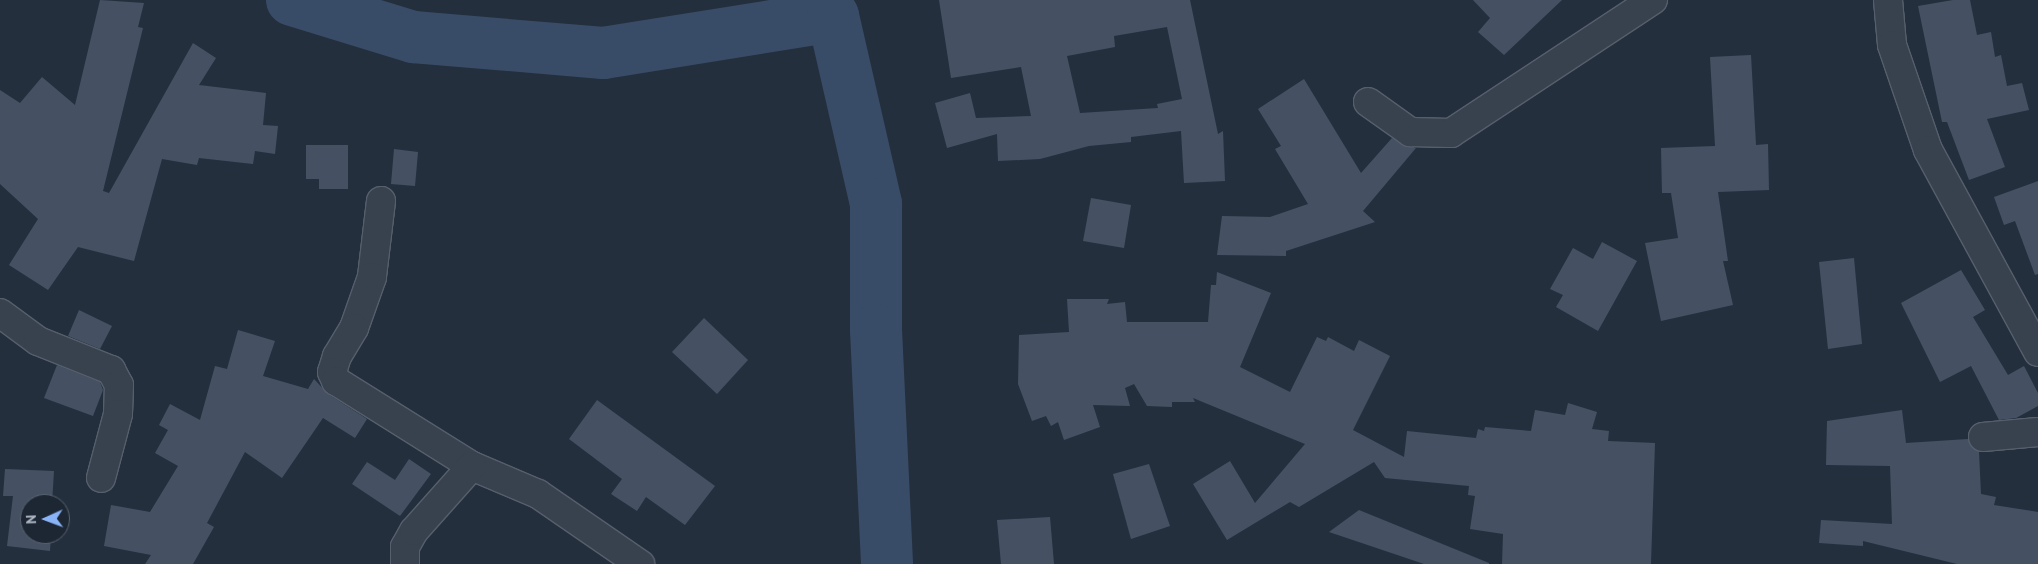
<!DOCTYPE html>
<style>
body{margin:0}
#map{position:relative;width:2038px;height:564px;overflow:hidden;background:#242f3e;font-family:"PT Sans",sans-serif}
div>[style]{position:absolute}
.river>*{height:52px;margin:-26px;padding:0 26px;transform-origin:26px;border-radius:26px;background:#394c67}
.building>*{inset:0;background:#455162}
.roads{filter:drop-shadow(1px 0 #565f6c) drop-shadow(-1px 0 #565f6c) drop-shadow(0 1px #565f6c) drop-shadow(0 -1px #565f6c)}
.street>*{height:28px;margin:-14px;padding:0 14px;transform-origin:14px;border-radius:14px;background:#38414e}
span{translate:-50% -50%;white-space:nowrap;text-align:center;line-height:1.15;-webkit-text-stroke:4px #1d2633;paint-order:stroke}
.north{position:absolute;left:20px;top:494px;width:50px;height:50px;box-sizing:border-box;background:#1d2633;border:1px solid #59626f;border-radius:50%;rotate:268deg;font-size:14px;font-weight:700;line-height:20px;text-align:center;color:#b4bcc9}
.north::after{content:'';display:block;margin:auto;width:18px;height:22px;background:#8ab4f8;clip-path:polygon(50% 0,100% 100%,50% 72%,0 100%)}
</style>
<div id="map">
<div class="river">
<div style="left:292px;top:0;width:127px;rotate:17deg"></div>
<div style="left:413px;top:37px;width:191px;rotate:4.8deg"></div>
<div style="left:603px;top:53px;width:233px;rotate:-9.1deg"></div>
<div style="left:833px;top:16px;width:193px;rotate:77.1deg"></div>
<div style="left:876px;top:204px;width:126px;rotate:90deg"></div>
<div style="left:876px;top:330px;width:234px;rotate:87.3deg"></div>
</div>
<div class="building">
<div style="clip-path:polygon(100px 0,144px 3px,138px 27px,143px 28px,103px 191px,109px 193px,193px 43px,216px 58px,199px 85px,266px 93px,263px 125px,278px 126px,275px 154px,255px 151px,253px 164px,199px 158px,197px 165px,162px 159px,134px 261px,78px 247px,48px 290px,9px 265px,38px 219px,0 184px,0 90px,20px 103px,42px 77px,75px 105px)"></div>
<div style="clip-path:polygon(evenodd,939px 0,1190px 0,1218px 134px,1223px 131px,1225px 181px,1184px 183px,1181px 131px,1131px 137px,1131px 142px,1089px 146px,1040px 159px,998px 161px,997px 134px,947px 148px,935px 103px,970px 93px,976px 118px,1031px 116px,1021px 67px,951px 78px,939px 0,1167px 27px,1182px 99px,1157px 104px,1158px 108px,1080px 113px,1067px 56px,1115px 47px,1114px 36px,1167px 27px)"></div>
<div style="clip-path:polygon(1473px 0,1562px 0,1504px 55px,1478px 32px,1490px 18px)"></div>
<div style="clip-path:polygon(1953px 0,1970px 0,1977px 35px,1991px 32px,1995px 57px,2001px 55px,2007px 86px,2022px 83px,2029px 110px,1987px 119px,2005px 167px,1969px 180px,1947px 122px,1942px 122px,1918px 6px)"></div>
<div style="clip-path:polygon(1751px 55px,1756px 145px,1768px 144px,1769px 190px,1718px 192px,1728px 261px,1723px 261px,1733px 305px,1661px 321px,1645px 243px,1678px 238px,1671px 193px,1662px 193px,1661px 148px,1715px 146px,1710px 57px)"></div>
<div style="clip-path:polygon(1304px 79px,1361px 173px,1392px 138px,1416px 148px,1363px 211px,1375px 222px,1286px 251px,1286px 256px,1217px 255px,1222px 216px,1270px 217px,1308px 204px,1275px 149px,1281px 146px,1258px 109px)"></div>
<div style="clip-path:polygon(306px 145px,348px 145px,348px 189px,319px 189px,319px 179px,306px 179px)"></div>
<div style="clip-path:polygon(394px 149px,418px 152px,415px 186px,391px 184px)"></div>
<div style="clip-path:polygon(2038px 181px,2038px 274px,2035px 275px,2015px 221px,2004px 225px,1994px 197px)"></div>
<div style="clip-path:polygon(1091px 198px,1131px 205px,1124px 248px,1083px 241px)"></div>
<div style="clip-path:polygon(1602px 242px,1637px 261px,1598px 331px,1556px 307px,1563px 295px,1550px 289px,1573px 248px,1593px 259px)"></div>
<div style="clip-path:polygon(1854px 258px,1862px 344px,1828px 349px,1819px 262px)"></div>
<div style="clip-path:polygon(1961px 270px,1985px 310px,1973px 317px,2008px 375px,2024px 366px,2038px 393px,2038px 406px,2016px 418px,1999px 420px,1971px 366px,1940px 382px,1901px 303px)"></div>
<div style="clip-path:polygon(1217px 272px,1271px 293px,1240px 367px,1290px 392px,1317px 337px,1326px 341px,1328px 337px,1354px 351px,1359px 340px,1390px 356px,1353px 430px,1404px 457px,1407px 431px,1476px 438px,1478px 429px,1484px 431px,1485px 427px,1531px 431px,1535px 410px,1565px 415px,1568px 403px,1597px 412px,1592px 429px,1609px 431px,1608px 441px,1655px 443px,1651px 564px,1502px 564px,1503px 534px,1470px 529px,1475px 496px,1468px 495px,1469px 486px,1385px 478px,1374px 462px,1299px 507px,1290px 502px,1227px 540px,1193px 484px,1230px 461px,1255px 503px,1305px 444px,1193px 398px,1195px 402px,1172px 402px,1172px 407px,1147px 406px,1134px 384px,1125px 388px,1130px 406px,1093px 405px,1100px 427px,1064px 440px,1058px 422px,1051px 426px,1046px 416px,1032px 421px,1018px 384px,1019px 335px,1069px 332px,1067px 299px,1109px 299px,1107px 304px,1125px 302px,1127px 322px,1208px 322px,1211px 285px,1216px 285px)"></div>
<div style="clip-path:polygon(79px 310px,112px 326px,100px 349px,68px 336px)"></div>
<div style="clip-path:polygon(704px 318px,748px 360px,717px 394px,672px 352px)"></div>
<div style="clip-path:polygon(238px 330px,275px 341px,263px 376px,308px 389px,314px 379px,328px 394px,367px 419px,355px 438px,323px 418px,282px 478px,245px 452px,207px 523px,214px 527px,193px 564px,145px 564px,151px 555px,104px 546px,111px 505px,150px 512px,178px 466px,155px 453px,168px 430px,159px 425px,170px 404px,200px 420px,215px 366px,227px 369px)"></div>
<div style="clip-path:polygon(57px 365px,100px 382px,103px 390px,93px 416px,44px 398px)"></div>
<div style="clip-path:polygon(597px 400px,715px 486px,685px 525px,646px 497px,637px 511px,611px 494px,622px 479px,569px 439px)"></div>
<div style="clip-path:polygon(1902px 410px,1906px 443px,1968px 439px,1979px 452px,1981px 494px,1996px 497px,1994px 505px,2038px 512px,2038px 564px,1957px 564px,1863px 541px,1863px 546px,1819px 543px,1821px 520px,1892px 524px,1890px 466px,1826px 465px,1827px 421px)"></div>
<div style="clip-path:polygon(409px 459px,431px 474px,400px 516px,352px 484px,367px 462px,395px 480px)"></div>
<div style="clip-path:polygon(1149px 464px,1170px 526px,1131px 539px,1113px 474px)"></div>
<div style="clip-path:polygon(5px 469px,54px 471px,52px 504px,30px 504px,30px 534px,51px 534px,50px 551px,7px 546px,13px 496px,3px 496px)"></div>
<div style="clip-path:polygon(1359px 510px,1489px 563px,1489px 564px,1424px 564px,1329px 532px)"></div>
<div style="clip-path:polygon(1050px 517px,1054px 564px,1001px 564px,997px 520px)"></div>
</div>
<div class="roads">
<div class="street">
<div style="left:1888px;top:0;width:45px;rotate:84.9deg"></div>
<div style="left:1892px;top:45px;width:111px;rotate:71.1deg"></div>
<div style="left:1928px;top:150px;width:230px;rotate:61.4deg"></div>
<div style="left:1368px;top:102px;width:52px;rotate:35.5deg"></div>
<div style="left:1410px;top:132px;width:41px;rotate:1.4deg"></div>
<div style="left:1451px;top:133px;width:242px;rotate:-33.4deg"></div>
<div style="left:381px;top:201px;width:77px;rotate:96.8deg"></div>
<div style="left:372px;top:277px;width:54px;rotate:109.4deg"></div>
<div style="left:354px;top:328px;width:33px;rotate:121deg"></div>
<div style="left:337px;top:356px;width:17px;rotate:107deg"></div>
<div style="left:332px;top:372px;width:10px;rotate:66deg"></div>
<div style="left:336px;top:381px;width:160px;rotate:32deg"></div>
<div style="left:472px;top:466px;width:72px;rotate:23deg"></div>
<div style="left:538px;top:494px;width:124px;rotate:34.5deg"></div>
<div style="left:0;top:313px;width:47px;rotate:36.4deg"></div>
<div style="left:38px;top:341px;width:79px;rotate:21.7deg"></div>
<div style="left:111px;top:370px;width:17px;rotate:62deg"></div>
<div style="left:119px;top:385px;width:29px;rotate:92deg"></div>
<div style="left:118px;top:414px;width:66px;rotate:104.9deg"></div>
<div style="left:1983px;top:437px;width:55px;rotate:-5.2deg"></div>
<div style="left:405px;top:564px;width:17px;rotate:-90deg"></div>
<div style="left:405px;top:547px;width:18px;rotate:-61deg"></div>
<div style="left:414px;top:531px;width:87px;rotate:-48.3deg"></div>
</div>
</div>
<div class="north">N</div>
</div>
